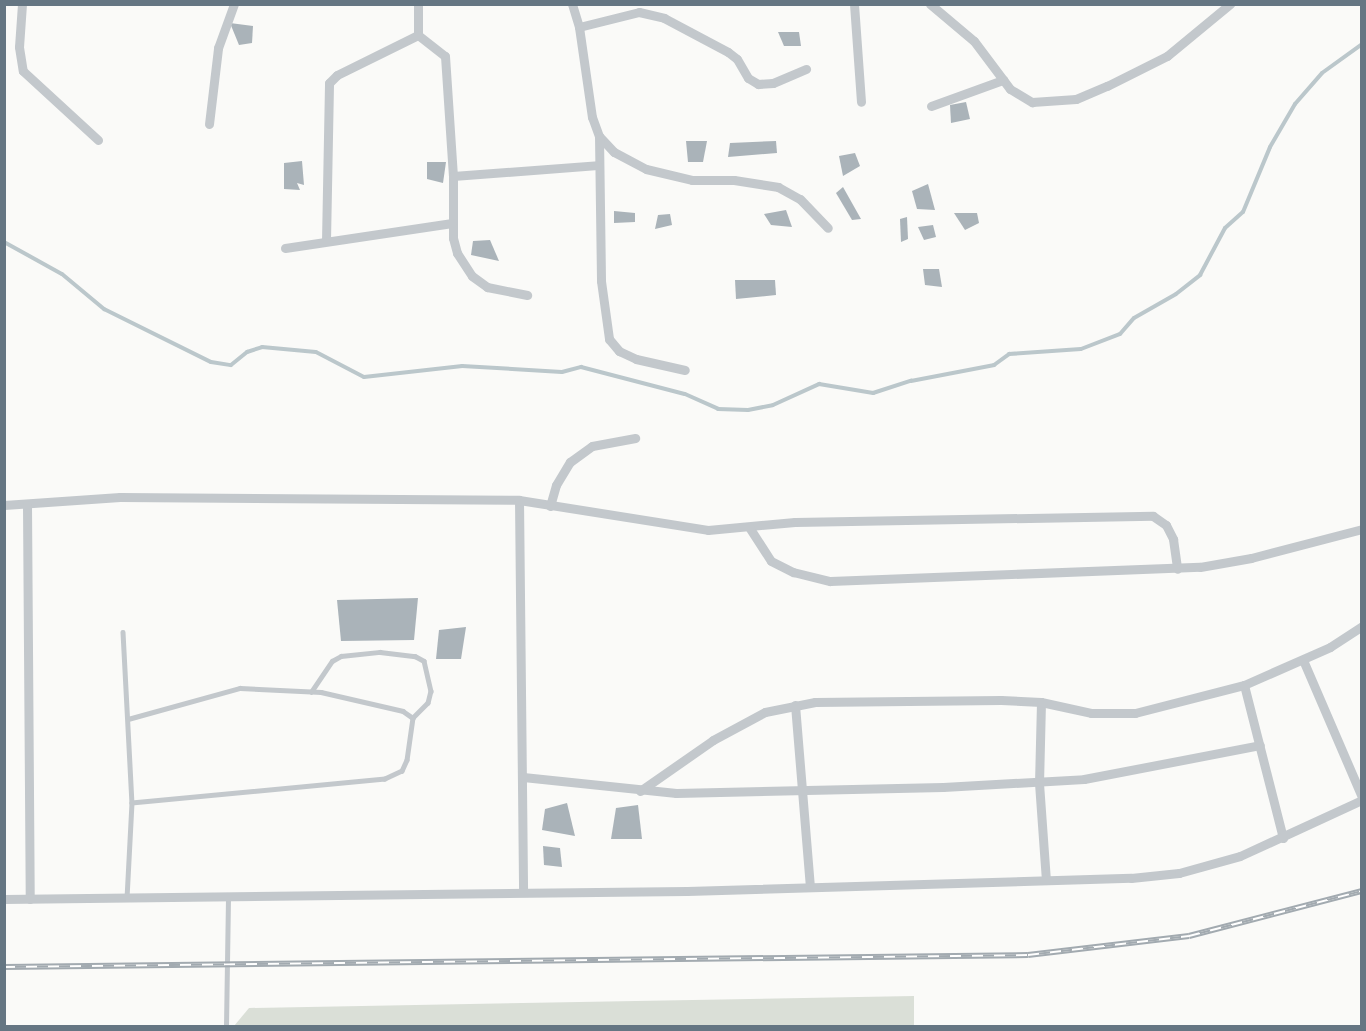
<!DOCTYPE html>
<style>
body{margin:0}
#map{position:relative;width:1366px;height:1031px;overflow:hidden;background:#fafaf8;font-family:"Fira Sans",sans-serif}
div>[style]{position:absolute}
.green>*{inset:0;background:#dadfd7}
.stream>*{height:4px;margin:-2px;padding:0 2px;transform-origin:2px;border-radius:2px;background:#bbc7cb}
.building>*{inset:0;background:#aab3b9}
.service>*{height:4.5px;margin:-2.25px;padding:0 2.25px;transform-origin:2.25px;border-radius:2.25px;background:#c3c8cc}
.minor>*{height:9px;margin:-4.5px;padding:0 4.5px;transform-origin:4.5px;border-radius:4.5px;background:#c3c8cc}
.rail>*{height:6px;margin-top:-3px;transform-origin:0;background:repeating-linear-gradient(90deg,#fff 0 11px,#a2aab0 0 22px);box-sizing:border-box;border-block:2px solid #a2aab0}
span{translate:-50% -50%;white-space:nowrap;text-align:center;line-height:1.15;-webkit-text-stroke:6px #fff;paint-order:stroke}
.frame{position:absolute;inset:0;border:6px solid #657683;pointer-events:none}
</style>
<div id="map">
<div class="green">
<div style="clip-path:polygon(914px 996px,914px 1026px,234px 1026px,249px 1008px)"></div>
</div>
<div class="stream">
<div style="left:4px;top:242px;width:66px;rotate:28.9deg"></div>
<div style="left:62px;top:274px;width:55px;rotate:39.8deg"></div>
<div style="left:104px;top:309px;width:119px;rotate:26.4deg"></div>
<div style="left:211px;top:362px;width:20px;rotate:9deg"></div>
<div style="left:231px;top:365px;width:21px;rotate:-39deg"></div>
<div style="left:247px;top:352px;width:16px;rotate:-18deg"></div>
<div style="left:262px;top:347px;width:54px;rotate:5.3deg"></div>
<div style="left:316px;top:352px;width:54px;rotate:27.5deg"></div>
<div style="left:364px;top:377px;width:99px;rotate:-6.4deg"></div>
<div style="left:462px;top:366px;width:100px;rotate:3.4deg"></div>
<div style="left:562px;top:372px;width:20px;rotate:-15deg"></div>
<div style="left:581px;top:367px;width:107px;rotate:14.6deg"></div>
<div style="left:685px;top:394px;width:36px;rotate:24deg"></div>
<div style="left:718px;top:409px;width:30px;rotate:2deg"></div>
<div style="left:748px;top:410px;width:25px;rotate:-11deg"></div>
<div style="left:773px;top:405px;width:51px;rotate:-24.5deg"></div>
<div style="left:819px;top:384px;width:55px;rotate:9.5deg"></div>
<div style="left:873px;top:393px;width:40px;rotate:-18deg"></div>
<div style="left:911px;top:381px;width:85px;rotate:-10.9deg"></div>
<div style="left:994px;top:365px;width:19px;rotate:-36deg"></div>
<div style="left:1009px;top:354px;width:72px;rotate:-4deg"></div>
<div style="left:1081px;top:349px;width:42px;rotate:-21deg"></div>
<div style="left:1120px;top:334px;width:21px;rotate:-49deg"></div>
<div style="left:1134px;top:318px;width:48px;rotate:-29.7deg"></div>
<div style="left:1176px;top:294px;width:31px;rotate:-38deg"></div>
<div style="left:1200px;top:275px;width:53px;rotate:-62deg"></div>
<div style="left:1225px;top:228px;width:24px;rotate:-42deg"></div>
<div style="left:1243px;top:212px;width:70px;rotate:-67.4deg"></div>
<div style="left:1270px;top:147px;width:50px;rotate:-59.8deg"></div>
<div style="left:1295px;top:104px;width:41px;rotate:-48.9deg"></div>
<div style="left:1322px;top:73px;width:49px;rotate:-35.9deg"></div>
</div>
<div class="building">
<div style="clip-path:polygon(230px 23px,253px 26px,252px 43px,239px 45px)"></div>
<div style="clip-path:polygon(778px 32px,799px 32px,801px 46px,784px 46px)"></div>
<div style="clip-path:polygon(966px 102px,970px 119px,951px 123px,950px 105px)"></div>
<div style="clip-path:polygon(686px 141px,707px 141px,703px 162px,688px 162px)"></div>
<div style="clip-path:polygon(776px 141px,777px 153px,728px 157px,730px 143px)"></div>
<div style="clip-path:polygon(855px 153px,860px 166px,843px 176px,839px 156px)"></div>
<div style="clip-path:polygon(302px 161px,304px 185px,297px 183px,300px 190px,284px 189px,284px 163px)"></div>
<div style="clip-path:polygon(427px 162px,446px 162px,443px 183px,427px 179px)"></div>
<div style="clip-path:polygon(928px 184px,935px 210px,917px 209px,912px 191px)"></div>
<div style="clip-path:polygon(843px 187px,861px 219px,852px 220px,836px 193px)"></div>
<div style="clip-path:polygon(786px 210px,792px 227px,771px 225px,764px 214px)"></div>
<div style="clip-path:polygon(614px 211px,635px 213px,635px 222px,614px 223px)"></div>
<div style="clip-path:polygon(954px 213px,977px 213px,979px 223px,965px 230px)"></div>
<div style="clip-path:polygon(670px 214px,672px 225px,655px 229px,658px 215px)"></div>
<div style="clip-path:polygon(907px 217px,908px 239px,901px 242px,900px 219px)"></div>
<div style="clip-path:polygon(933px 225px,936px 237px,924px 240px,918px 227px)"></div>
<div style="clip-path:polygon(490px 240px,499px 261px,471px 255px,473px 241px)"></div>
<div style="clip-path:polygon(923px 269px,939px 269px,942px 287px,925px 285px)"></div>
<div style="clip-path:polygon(735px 280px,775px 280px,776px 295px,736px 299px)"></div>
<div style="clip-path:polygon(418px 598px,414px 640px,341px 641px,337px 600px)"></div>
<div style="clip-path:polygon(466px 627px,461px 659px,436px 659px,439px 630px)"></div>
<div style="clip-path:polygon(567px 803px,575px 836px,542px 830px,545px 809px)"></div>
<div style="clip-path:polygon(638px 805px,642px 839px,611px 839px,616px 808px)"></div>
<div style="clip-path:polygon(543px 846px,560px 848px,562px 867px,544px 865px)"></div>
</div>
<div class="service">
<div style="left:123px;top:632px;width:171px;rotate:87deg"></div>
<div style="left:132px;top:803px;width:96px;rotate:93deg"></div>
<div style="left:311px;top:692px;width:37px;rotate:-56deg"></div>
<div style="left:332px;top:661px;width:10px;rotate:-29deg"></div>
<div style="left:341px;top:656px;width:39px;rotate:-6deg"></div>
<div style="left:380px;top:652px;width:35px;rotate:7deg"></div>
<div style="left:415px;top:656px;width:10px;rotate:29deg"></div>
<div style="left:424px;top:661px;width:31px;rotate:77deg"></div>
<div style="left:431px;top:691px;width:12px;rotate:104deg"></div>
<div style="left:428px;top:703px;width:21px;rotate:135deg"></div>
<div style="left:128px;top:719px;width:116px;rotate:-15.5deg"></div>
<div style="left:240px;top:688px;width:81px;rotate:2.8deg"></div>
<div style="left:321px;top:692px;width:84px;rotate:13deg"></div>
<div style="left:403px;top:711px;width:12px;rotate:35deg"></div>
<div style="left:413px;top:718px;width:42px;rotate:98.1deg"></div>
<div style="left:407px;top:760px;width:12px;rotate:114deg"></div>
<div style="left:402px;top:771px;width:19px;rotate:155deg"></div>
<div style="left:385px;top:779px;width:254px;rotate:174.6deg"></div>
<div style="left:226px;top:1026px;width:128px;rotate:-89.1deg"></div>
</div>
<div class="minor">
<div style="left:22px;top:4px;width:43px;rotate:94deg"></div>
<div style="left:19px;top:47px;width:24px;rotate:81deg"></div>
<div style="left:23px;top:71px;width:102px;rotate:42.6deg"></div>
<div style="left:418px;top:4px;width:31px;rotate:90deg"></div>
<div style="left:418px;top:35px;width:34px;rotate:38deg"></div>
<div style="left:445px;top:56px;width:120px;rotate:86.2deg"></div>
<div style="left:453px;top:176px;width:62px;rotate:90deg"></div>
<div style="left:453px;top:238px;width:16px;rotate:75deg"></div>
<div style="left:457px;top:253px;width:27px;rotate:57deg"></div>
<div style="left:472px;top:276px;width:19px;rotate:36deg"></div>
<div style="left:487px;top:287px;width:41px;rotate:11.3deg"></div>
<div style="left:572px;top:4px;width:24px;rotate:73deg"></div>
<div style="left:579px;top:27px;width:91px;rotate:81.8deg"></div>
<div style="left:592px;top:117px;width:20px;rotate:70deg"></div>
<div style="left:599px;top:136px;width:22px;rotate:47deg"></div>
<div style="left:614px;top:152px;width:36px;rotate:28deg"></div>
<div style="left:646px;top:169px;width:47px;rotate:13.4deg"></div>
<div style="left:692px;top:180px;width:42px"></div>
<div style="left:734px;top:180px;width:45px;rotate:9deg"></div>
<div style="left:778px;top:187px;width:25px;rotate:29deg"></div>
<div style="left:800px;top:199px;width:40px;rotate:46deg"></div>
<div style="left:854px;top:4px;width:98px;rotate:85.9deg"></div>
<div style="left:930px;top:4px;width:57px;rotate:40.1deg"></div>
<div style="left:974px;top:41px;width:60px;rotate:53.1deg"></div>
<div style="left:1010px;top:89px;width:26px;rotate:31deg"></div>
<div style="left:1032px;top:102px;width:44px;rotate:-3.9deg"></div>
<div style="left:1076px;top:99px;width:34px;rotate:-23deg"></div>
<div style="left:1107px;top:86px;width:67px;rotate:-26.6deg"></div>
<div style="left:1167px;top:56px;width:82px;rotate:-39.5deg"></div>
<div style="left:579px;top:27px;width:62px;rotate:-14deg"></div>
<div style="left:639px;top:12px;width:26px;rotate:13deg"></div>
<div style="left:664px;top:18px;width:72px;rotate:28deg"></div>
<div style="left:728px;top:52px;width:11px;rotate:38deg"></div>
<div style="left:737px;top:59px;width:22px;rotate:60deg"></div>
<div style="left:748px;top:78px;width:12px;rotate:31deg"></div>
<div style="left:758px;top:84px;width:15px;rotate:-4deg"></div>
<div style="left:773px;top:83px;width:36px;rotate:-23deg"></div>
<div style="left:931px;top:106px;width:77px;rotate:-19.9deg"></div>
<div style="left:209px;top:124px;width:77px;rotate:-83.2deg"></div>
<div style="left:218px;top:48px;width:47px;rotate:-70deg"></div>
<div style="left:599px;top:136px;width:145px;rotate:89.2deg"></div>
<div style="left:601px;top:281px;width:59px;rotate:82.1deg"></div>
<div style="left:609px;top:339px;width:16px;rotate:50deg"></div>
<div style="left:619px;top:351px;width:19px;rotate:25deg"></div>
<div style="left:636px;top:359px;width:50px;rotate:12.7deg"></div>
<div style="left:453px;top:176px;width:145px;rotate:-4.3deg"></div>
<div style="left:326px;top:241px;width:158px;rotate:-88.9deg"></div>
<div style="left:329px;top:83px;width:11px;rotate:-45deg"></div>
<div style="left:337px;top:75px;width:90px;rotate:-26.3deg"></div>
<div style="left:285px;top:248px;width:169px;rotate:-8.5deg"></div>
<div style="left:519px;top:500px;width:391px;rotate:89.4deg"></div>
<div style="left:4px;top:505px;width:116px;rotate:-3.9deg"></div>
<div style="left:120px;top:497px;width:399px;rotate:0.4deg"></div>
<div style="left:519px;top:500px;width:191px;rotate:9deg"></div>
<div style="left:708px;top:530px;width:87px;rotate:-5.3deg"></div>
<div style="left:795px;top:522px;width:358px;rotate:-1deg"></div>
<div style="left:1153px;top:516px;width:16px;rotate:35deg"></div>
<div style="left:1166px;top:525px;width:16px;rotate:63deg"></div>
<div style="left:1173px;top:539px;width:30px;rotate:82deg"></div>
<div style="left:27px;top:505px;width:394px;rotate:89.6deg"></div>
<div style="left:550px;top:506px;width:22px;rotate:-74deg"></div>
<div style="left:556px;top:485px;width:27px;rotate:-59deg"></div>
<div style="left:570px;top:462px;width:27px;rotate:-36deg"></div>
<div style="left:592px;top:446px;width:44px;rotate:-10.5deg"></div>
<div style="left:749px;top:527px;width:40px;rotate:57.1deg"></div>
<div style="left:771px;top:561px;width:25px;rotate:27deg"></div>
<div style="left:793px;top:572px;width:38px;rotate:14deg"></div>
<div style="left:830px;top:581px;width:370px;rotate:-2.2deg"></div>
<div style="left:1200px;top:567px;width:52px;rotate:-10deg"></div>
<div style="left:1251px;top:558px;width:115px;rotate:-14.6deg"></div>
<div style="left:1303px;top:660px;width:149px;rotate:66.7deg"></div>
<div style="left:1244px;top:685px;width:158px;rotate:75.7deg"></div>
<div style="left:1041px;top:702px;width:81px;rotate:91.4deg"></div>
<div style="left:1039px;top:783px;width:97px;rotate:85.9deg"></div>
<div style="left:795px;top:705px;width:182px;rotate:85.3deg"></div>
<div style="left:523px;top:777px;width:154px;rotate:6deg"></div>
<div style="left:676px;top:793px;width:267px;rotate:-1.3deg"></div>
<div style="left:943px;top:787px;width:141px;rotate:-3.2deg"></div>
<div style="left:1084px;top:779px;width:179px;rotate:-10.9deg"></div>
<div style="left:640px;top:791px;width:89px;rotate:-34.9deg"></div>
<div style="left:713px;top:740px;width:59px;rotate:-28.3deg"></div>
<div style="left:765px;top:712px;width:51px;rotate:-11.3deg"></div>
<div style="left:815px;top:702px;width:186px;rotate:-0.6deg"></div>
<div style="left:1001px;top:700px;width:40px;rotate:2.9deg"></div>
<div style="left:1041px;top:702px;width:51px;rotate:12.4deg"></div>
<div style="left:1091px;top:713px;width:44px"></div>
<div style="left:1135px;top:713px;width:113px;rotate:-14.4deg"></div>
<div style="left:1244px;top:685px;width:94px;rotate:-23.8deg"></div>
<div style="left:1330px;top:647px;width:38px;rotate:-33deg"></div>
<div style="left:4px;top:899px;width:683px;rotate:-0.67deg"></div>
<div style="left:687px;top:891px;width:444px;rotate:-1.7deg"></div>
<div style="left:1131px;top:878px;width:48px;rotate:-5.9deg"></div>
<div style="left:1179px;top:873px;width:63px;rotate:-15.6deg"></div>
<div style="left:1240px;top:856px;width:134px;rotate:-24.7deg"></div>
</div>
<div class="rail">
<div style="left:4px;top:967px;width:1024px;rotate:-0.67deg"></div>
<div style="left:1028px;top:955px;width:162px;rotate:-6.7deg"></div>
<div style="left:1189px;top:936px;width:179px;rotate:-14.6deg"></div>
</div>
<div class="frame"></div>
</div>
